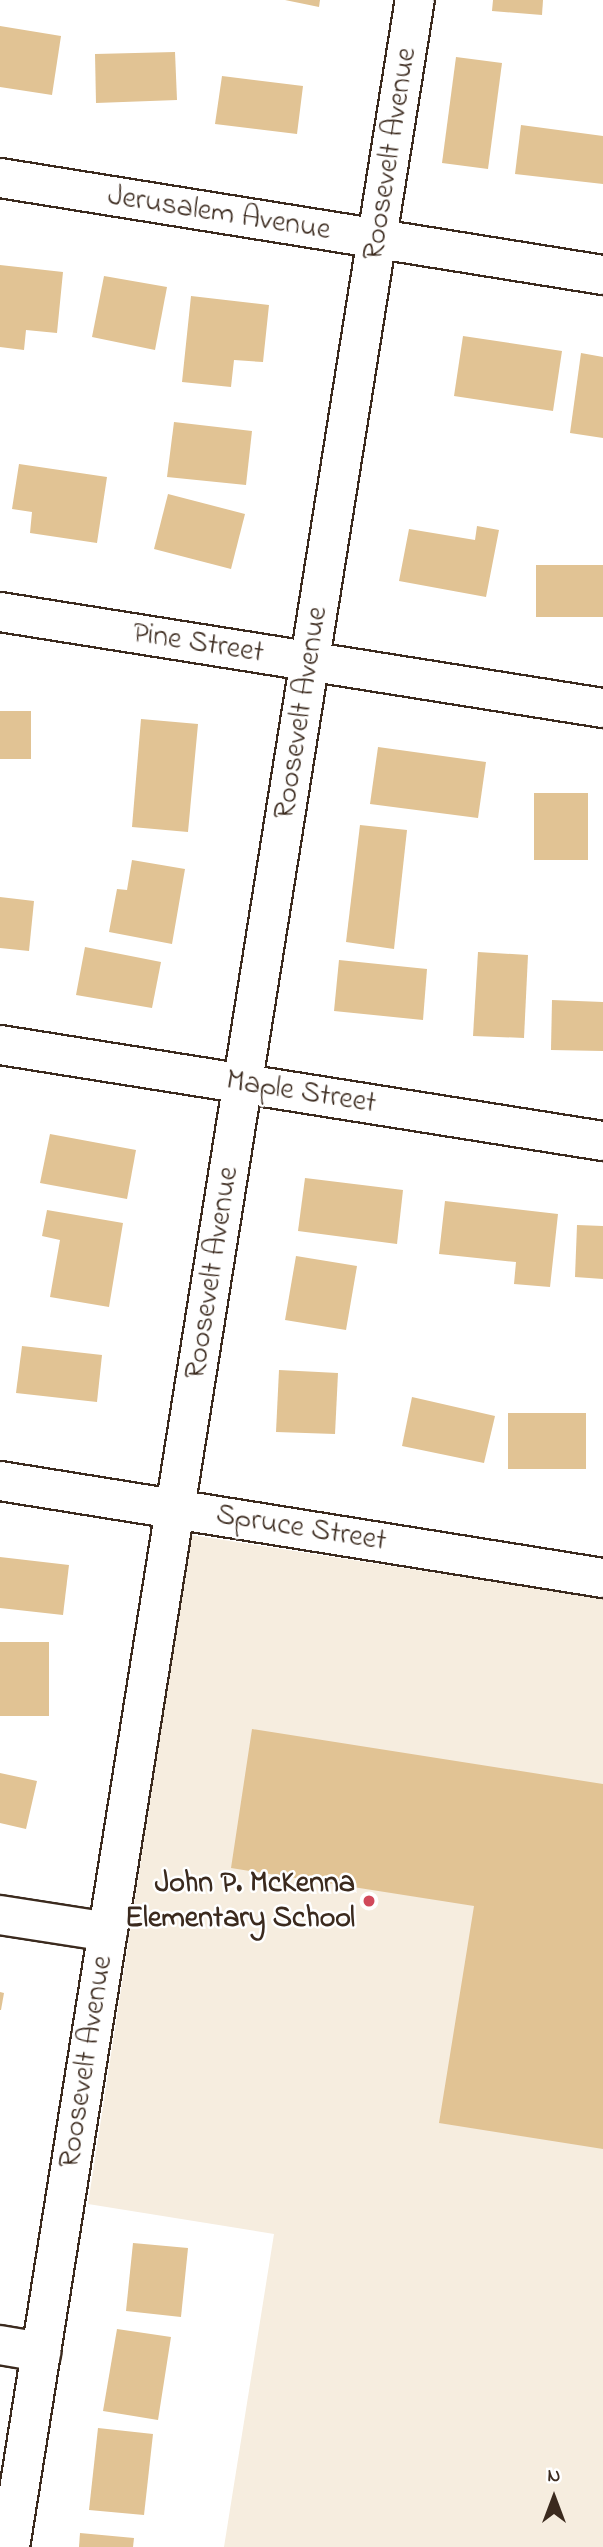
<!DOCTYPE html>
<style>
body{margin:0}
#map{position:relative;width:603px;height:2547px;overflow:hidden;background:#fff;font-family:"Indie Flower",sans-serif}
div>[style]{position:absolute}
.built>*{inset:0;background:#f6eddf}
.building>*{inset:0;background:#e1c394}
.roads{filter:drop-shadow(2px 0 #3b2a1e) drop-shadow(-2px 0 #3b2a1e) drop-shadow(0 2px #3b2a1e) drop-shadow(0 -2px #3b2a1e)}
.street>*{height:38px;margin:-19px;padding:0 19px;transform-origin:19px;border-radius:19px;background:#fff}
.dots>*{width:19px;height:19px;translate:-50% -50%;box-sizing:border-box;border:4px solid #fff;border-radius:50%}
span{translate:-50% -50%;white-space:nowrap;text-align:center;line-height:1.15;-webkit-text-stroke:5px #fff;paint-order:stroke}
.street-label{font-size:30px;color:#3b2a1e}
.poi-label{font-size:30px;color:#3b2a1e;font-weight:700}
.right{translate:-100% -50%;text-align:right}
.north{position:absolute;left:519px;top:2463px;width:70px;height:70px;-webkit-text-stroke:5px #fff;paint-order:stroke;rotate:0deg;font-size:19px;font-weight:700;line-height:28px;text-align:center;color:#3b2a1e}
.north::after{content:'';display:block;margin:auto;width:24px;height:32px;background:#3b2a1e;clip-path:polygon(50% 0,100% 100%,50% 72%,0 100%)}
</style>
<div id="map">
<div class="built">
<div style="clip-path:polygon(191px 1535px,603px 1599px,603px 2547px,224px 2547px,274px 2234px,88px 2204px)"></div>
</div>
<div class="building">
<div style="clip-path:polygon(285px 0,320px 0,319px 7px)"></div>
<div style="clip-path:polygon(493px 0,543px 0,542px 15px,492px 11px)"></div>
<div style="clip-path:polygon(0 26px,61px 36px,52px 95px,0 87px)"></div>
<div style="clip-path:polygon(175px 52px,177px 100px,96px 103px,95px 54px)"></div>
<div style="clip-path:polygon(456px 57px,502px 63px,488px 169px,442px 163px)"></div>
<div style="clip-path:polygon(222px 76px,303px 86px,297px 134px,215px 124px)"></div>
<div style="clip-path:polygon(521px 125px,603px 136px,603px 184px,515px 174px)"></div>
<div style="clip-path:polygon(0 265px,63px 272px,57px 333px,26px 330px,24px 350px,0 347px)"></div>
<div style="clip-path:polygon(104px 276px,167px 287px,155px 350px,92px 337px)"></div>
<div style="clip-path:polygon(191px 296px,269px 305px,263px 362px,234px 360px,231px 387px,182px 382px)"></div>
<div style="clip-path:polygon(463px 336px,562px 351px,553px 411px,454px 396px)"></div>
<div style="clip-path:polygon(581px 353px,603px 357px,603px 438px,570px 433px)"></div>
<div style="clip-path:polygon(174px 422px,252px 431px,246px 485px,167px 477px)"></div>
<div style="clip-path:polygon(19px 464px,107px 477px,97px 543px,30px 533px,32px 512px,12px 509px)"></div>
<div style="clip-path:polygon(168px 494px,245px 514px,231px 569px,154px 549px)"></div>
<div style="clip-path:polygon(477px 526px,499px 530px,486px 597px,399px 581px,409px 529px,475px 540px)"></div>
<div style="clip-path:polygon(536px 565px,603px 565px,603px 617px,536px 617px)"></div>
<div style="clip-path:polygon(0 711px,31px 711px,31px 759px,0 759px)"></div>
<div style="clip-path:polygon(141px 719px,198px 724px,188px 832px,132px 827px)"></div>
<div style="clip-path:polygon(378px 747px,486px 762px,478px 818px,370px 804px)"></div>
<div style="clip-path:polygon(534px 793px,588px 793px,588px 860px,534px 860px)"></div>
<div style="clip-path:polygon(360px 825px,407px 830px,394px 949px,346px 942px)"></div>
<div style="clip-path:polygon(132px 860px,185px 869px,172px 944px,109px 932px,117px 889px,127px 890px)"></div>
<div style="clip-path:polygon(0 897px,34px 901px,29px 951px,0 948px)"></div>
<div style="clip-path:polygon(85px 947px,161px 962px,152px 1008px,76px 995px)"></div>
<div style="clip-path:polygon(478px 952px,528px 955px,524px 1038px,473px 1036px)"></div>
<div style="clip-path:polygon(339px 960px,427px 969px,423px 1020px,334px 1011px)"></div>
<div style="clip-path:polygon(552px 1000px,603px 1002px,603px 1051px,551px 1050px)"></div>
<div style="clip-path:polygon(50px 1134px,136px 1150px,127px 1199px,40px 1183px)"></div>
<div style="clip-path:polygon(305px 1178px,403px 1190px,397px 1244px,298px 1231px)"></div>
<div style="clip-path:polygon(445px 1201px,558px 1214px,550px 1287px,514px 1284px,516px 1262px,439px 1254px)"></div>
<div style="clip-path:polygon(47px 1210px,123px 1223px,109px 1307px,50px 1297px,60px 1240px,42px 1236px)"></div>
<div style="clip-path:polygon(577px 1225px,603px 1226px,603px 1279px,575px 1277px)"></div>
<div style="clip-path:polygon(296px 1256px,357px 1266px,346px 1330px,285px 1320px)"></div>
<div style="clip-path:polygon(22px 1346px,102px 1355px,97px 1402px,16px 1393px)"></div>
<div style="clip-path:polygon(279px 1370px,338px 1373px,335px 1434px,276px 1432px)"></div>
<div style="clip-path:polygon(412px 1397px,495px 1416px,484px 1463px,402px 1446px)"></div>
<div style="clip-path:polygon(508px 1413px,586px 1413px,586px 1469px,508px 1469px)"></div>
<div style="clip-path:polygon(0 1557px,69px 1565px,63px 1615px,0 1608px)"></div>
<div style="clip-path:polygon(0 1642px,49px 1642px,49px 1716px,0 1716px)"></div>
<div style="clip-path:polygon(252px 1729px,603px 1784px,603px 2149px,439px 2123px,474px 1906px,231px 1868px)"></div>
<div style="clip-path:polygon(0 1773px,37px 1781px,26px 1829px,0 1823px)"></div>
<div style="clip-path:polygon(0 1992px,4px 1993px,1px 2010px,0 2010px)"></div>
<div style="clip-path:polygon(133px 2243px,188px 2248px,181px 2317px,126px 2311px)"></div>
<div style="clip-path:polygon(117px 2329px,171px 2337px,158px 2420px,103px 2411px)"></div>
<div style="clip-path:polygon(98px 2428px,153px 2434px,144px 2515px,89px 2510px)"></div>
<div style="clip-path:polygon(80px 2533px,134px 2538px,133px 2547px,79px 2547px)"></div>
</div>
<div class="roads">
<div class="street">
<div style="left:0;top:178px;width:611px;rotate:9.14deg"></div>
<div style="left:0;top:612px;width:611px;rotate:9.05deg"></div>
<div style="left:0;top:1045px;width:611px;rotate:9.05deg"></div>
<div style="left:0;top:1481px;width:611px;rotate:9.14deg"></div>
<div style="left:0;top:1915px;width:109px;rotate:8.9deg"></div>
<div style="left:0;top:2345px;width:42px;rotate:9.7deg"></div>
<div style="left:10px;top:2547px;width:2579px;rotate:-80.97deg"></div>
</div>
</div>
<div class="dots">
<div style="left:369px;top:1901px;background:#d1495b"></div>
</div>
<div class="street-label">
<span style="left:391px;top:154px;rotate:-81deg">Roosevelt Avenue</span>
<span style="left:219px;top:214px;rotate:9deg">Jerusalem Avenue</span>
<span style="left:198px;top:644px;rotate:9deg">Pine Street</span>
<span style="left:302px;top:713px;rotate:-81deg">Roosevelt Avenue</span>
<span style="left:301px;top:1093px;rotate:9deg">Maple Street</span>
<span style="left:213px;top:1273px;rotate:-81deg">Roosevelt Avenue</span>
<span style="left:301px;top:1529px;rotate:9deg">Spruce Street</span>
<span style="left:87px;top:2062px;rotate:-81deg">Roosevelt Avenue</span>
</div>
<div class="poi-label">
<span class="right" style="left:355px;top:1901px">John P. McKenna<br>Elementary School</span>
</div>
<div class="north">N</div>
</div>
